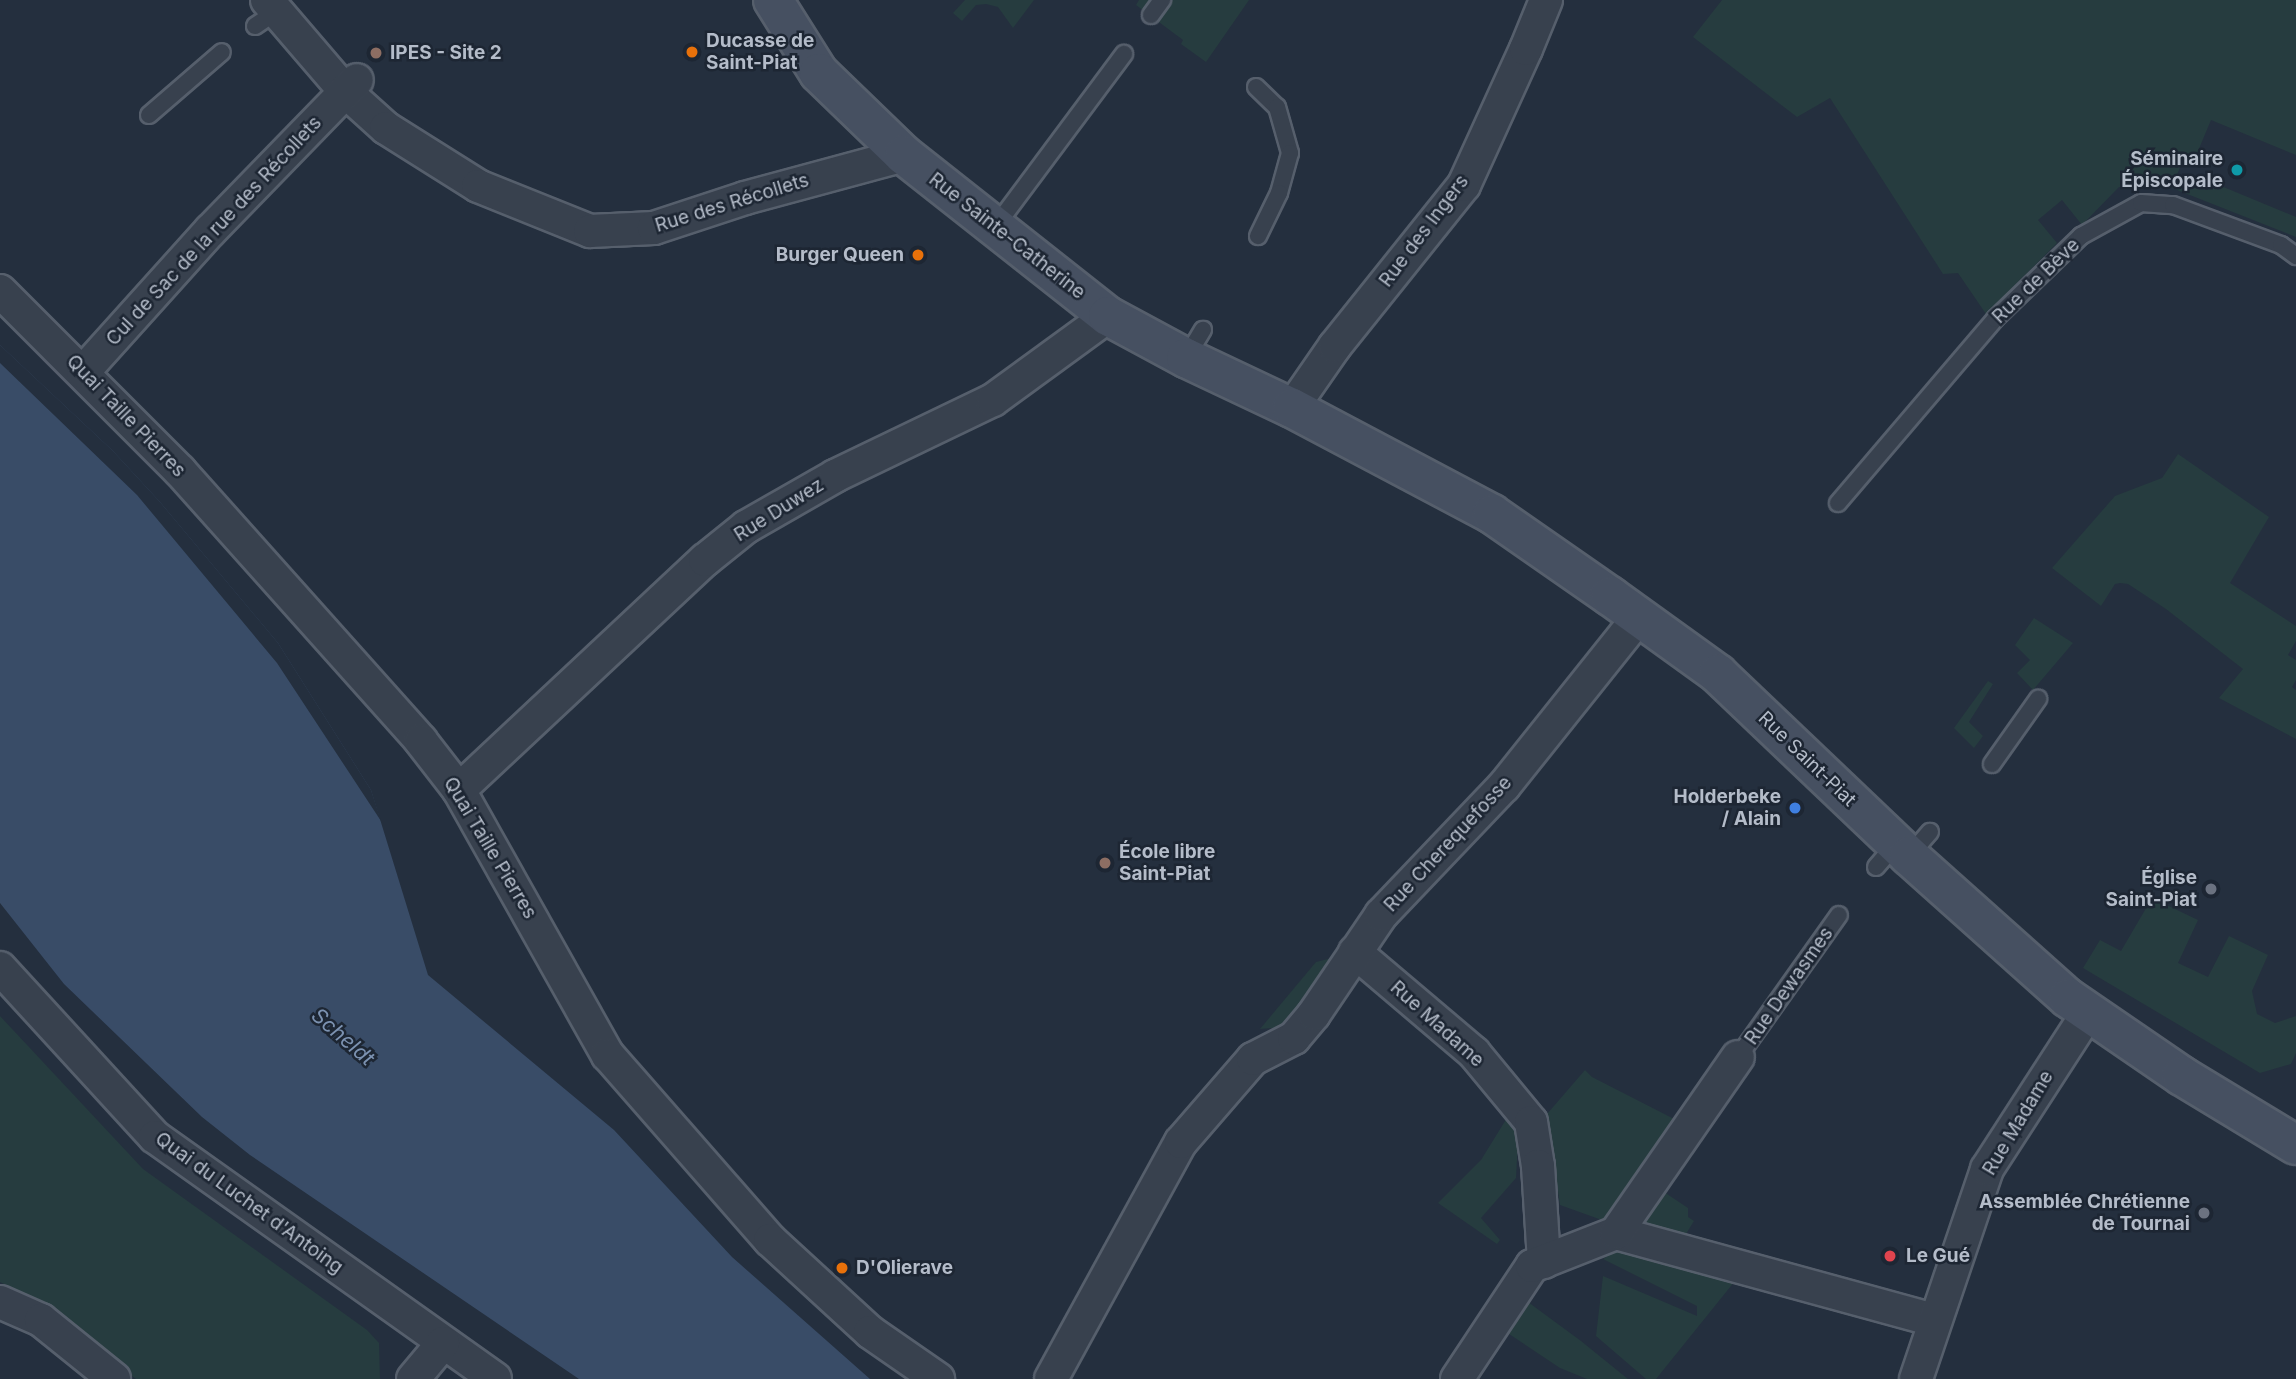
<!DOCTYPE html>
<meta charset="utf-8">
<style>
body{margin:0}
#map{position:relative;width:2296px;height:1379px;overflow:hidden;background:#242f3e;font-family:Inter,sans-serif}
div>[style]{position:absolute}
.green>*{inset:0;background:#263c3f}
.water>*{inset:0;background:#394c67}
.pier>*{inset:0;background:#242f3e}
.roads{filter:drop-shadow(2px 0 #565f6c) drop-shadow(-2px 0 #565f6c) drop-shadow(0 2px #565f6c) drop-shadow(0 -2px #565f6c)}
.lane>*{height:16px;margin:-8px;padding:0 8px;transform-origin:8px;border-radius:8px;background:#38414e}
.street>*{height:32px;margin:-16px;padding:0 16px;transform-origin:16px;border-radius:16px;background:#38414e}
.secondary>*{height:38px;margin:-19px;padding:0 19px;transform-origin:19px;border-radius:19px;background:#465061}
.dots>*{width:19px;height:19px;translate:-50% -50%;box-sizing:border-box;border:4px solid #1d2633;border-radius:50%}
span{translate:-50% -50%;white-space:nowrap;text-align:center;line-height:1.15;-webkit-text-stroke:5px #1d2633;paint-order:stroke}
.poi-label{font-size:19px;color:#b4bcc9;font-weight:700}
.left{translate:0 -50%;text-align:left}
.right{translate:-100% -50%;text-align:right}
.street-label{font-size:19px;color:#b4bcc9}
.water-label{font-size:21px;color:#7c92b1;font-style:italic}
</style>
<div id="map">
<div class="green">
<div style="clip-path:polygon(965px 0,1034px 0,1013px 28px,998px 7px,986px 4px,976px 5px,962px 21px,953px 13px)"></div>
<div style="clip-path:polygon(1139px 0,1249px 0,1206px 62px,1181px 44px,1183px 40px,1136px 5px)"></div>
<div style="clip-path:polygon(1722px 0,2296px 0,2296px 155px,2211px 120px,2193px 163px,2181px 165px,2177px 175px,2188px 184px,2197px 176px,2296px 217px,2296px 237px,2172px 188px,2119px 187px,2082px 225px,2062px 200px,2038px 220px,2057px 243px,1986px 314px,1958px 273px,1943px 274px,1830px 98px,1797px 117px,1693px 37px)"></div>
<div style="clip-path:polygon(2178px 454px,2269px 517px,2230px 583px,2296px 626px,2296px 641px,2288px 655px,2296px 660px,2296px 680px,2292px 687px,2296px 690px,2296px 739px,2219px 698px,2243px 669px,2166px 609px,2128px 584px,2120px 583px,2115px 584px,2101px 606px,2052px 568px,2115px 496px,2162px 478px)"></div>
<div style="clip-path:polygon(2034px 618px,2073px 643px,2033px 690px,2017px 673px,2030px 660px,2015px 645px)"></div>
<div style="clip-path:polygon(1988px 681px,1993px 684px,1969px 722px,1983px 736px,1974px 748px,1954px 728px)"></div>
<div style="clip-path:polygon(2152px 898px,2198px 920px,2178px 963px,2208px 977px,2229px 936px,2268px 955px,2252px 991px,2257px 1014px,2275px 1023px,2296px 1016px,2296px 1053px,2291px 1064px,2260px 1073px,2083px 968px,2100px 940px,2121px 951px)"></div>
<div style="clip-path:polygon(1332px 958px,1287px 1027px,1260px 1029px,1316px 962px)"></div>
<div style="clip-path:polygon(0 1016px,143px 1169px,367px 1330px,379px 1343px,380px 1379px,136px 1379px,16px 1290px,0 1282px)"></div>
<div style="clip-path:polygon(1585px 1070px,1592px 1077px,1680px 1122px,1613px 1224px,1560px 1205px,1547px 1114px)"></div>
<div style="clip-path:polygon(1510px 1113px,1518px 1140px,1516px 1178px,1481px 1218px,1500px 1240px,1497px 1244px,1438px 1203px,1481px 1160px)"></div>
<div style="clip-path:polygon(1664px 1192px,1688px 1208px,1688px 1217px,1694px 1221px,1681px 1242px,1639px 1231px)"></div>
<div style="clip-path:polygon(1625px 1245px,1735px 1281px,1656px 1379px,1646px 1379px,1596px 1336px,1603px 1276px,1697px 1316px,1697px 1306px,1603px 1259px)"></div>
<div style="clip-path:polygon(1528px 1302px,1581px 1341px,1628px 1379px,1587px 1379px,1560px 1368px,1506px 1332px)"></div>
</div>
<div class="water">
<div style="clip-path:polygon(0 345px,113px 451px,160px 502px,278px 643px,371px 790px,428px 975px,614px 1130px,732px 1257px,870px 1379px,579px 1379px,250px 1155px,202px 1117px,64px 984px,0 903px)"></div>
</div>
<div class="pier">
<div style="clip-path:polygon(0 345px,113px 451px,160px 502px,278px 643px,371px 790px,381px 821px,277px 663px,137px 495px,0 363px)"></div>
</div>
<div class="roads">
<div class="lane">
<div style="left:1151px;top:15px;width:19px;rotate:-54deg"></div>
<div style="left:255px;top:26px;width:27px;rotate:-34deg"></div>
<div style="left:1256px;top:87px;width:29px;rotate:44deg"></div>
<div style="left:1277px;top:107px;width:48px;rotate:74.2deg"></div>
<div style="left:1290px;top:153px;width:41px;rotate:105.4deg"></div>
<div style="left:1279px;top:193px;width:48px;rotate:116deg"></div>
<div style="left:149px;top:115px;width:96px;rotate:-40.8deg"></div>
<div style="left:995px;top:227px;width:216px;rotate:-53.3deg"></div>
<div style="left:1186px;top:358px;width:33px;rotate:-59deg"></div>
<div style="left:1838px;top:503px;width:242px;rotate:-49.5deg"></div>
<div style="left:1995px;top:319px;width:120px;rotate:-44deg"></div>
<div style="left:2081px;top:236px;width:68px;rotate:-28.8deg"></div>
<div style="left:2141px;top:203px;width:32px;rotate:4deg"></div>
<div style="left:2173px;top:205px;width:115px;rotate:20.3deg"></div>
<div style="left:2281px;top:245px;width:19px;rotate:36deg"></div>
<div style="left:1992px;top:764px;width:80px;rotate:-54.7deg"></div>
<div style="left:1909px;top:856px;width:32px;rotate:-49deg"></div>
<div style="left:1876px;top:867px;width:30px;rotate:-49deg"></div>
<div style="left:1738px;top:1057px;width:174px;rotate:-54.6deg"></div>
</div>
<div class="street">
<div style="left:267px;top:0;width:120px;rotate:49.4deg"></div>
<div style="left:345px;top:91px;width:55px;rotate:42.1deg"></div>
<div style="left:386px;top:128px;width:109px;rotate:32.2deg"></div>
<div style="left:478px;top:186px;width:121px;rotate:21.9deg"></div>
<div style="left:590px;top:231px;width:64px;rotate:-2.7deg"></div>
<div style="left:654px;top:228px;width:96px;rotate:-18.2deg"></div>
<div style="left:745px;top:198px;width:165px;rotate:-15.1deg"></div>
<div style="left:0;top:291px;width:255px;rotate:45deg"></div>
<div style="left:180px;top:471px;width:362px;rotate:48.2deg"></div>
<div style="left:421px;top:741px;width:62px;rotate:52.2deg"></div>
<div style="left:459px;top:790px;width:304px;rotate:60.7deg"></div>
<div style="left:608px;top:1055px;width:246px;rotate:48.8deg"></div>
<div style="left:770px;top:1240px;width:136px;rotate:42.6deg"></div>
<div style="left:870px;top:1332px;width:83px;rotate:34.7deg"></div>
<div style="left:83px;top:372px;width:191px;rotate:-48deg"></div>
<div style="left:211px;top:230px;width:209px;rotate:-45.8deg"></div>
<div style="left:1292px;top:408px;width:75px;rotate:-55.3deg"></div>
<div style="left:1335px;top:346px;width:206px;rotate:-51.3deg"></div>
<div style="left:1464px;top:185px;width:149px;rotate:-65.5deg"></div>
<div style="left:1526px;top:49px;width:53px;rotate:-67.8deg"></div>
<div style="left:459px;top:790px;width:337px;rotate:-43.1deg"></div>
<div style="left:705px;top:560px;width:53px;rotate:-38.8deg"></div>
<div style="left:746px;top:527px;width:103px;rotate:-29.8deg"></div>
<div style="left:835px;top:476px;width:175px;rotate:-25.7deg"></div>
<div style="left:993px;top:400px;width:142px;rotate:-36.1deg"></div>
<div style="left:1355px;top:952px;width:156px;rotate:40.3deg"></div>
<div style="left:1474px;top:1053px;width:89px;rotate:50.4deg"></div>
<div style="left:1531px;top:1122px;width:45px;rotate:81deg"></div>
<div style="left:1538px;top:1166px;width:96px;rotate:86.4deg"></div>
<div style="left:0;top:968px;width:229px;rotate:47.5deg"></div>
<div style="left:155px;top:1137px;width:417px;rotate:35.4deg"></div>
<div style="left:1616px;top:1233px;width:331px;rotate:15.3deg"></div>
<div style="left:0;top:1302px;width:45px;rotate:23.7deg"></div>
<div style="left:41px;top:1320px;width:94px;rotate:38.9deg"></div>
<div style="left:413px;top:1379px;width:47px;rotate:-50.2deg"></div>
<div style="left:1051px;top:1379px;width:270px;rotate:-61.3deg"></div>
<div style="left:1181px;top:1142px;width:110px;rotate:-49.1deg"></div>
<div style="left:1253px;top:1059px;width:46px;rotate:-27.1deg"></div>
<div style="left:1294px;top:1038px;width:31px;rotate:-50deg"></div>
<div style="left:1314px;top:1014px;width:120px;rotate:-55.9deg"></div>
<div style="left:1381px;top:915px;width:178px;rotate:-46.4deg"></div>
<div style="left:1504px;top:786px;width:216px;rotate:-51.4deg"></div>
<div style="left:1457px;top:1379px;width:136px;rotate:-56.4deg"></div>
<div style="left:1532px;top:1266px;width:90px;rotate:-21.4deg"></div>
<div style="left:1616px;top:1233px;width:214px;rotate:-55.3deg"></div>
<div style="left:1916px;top:1379px;width:222px;rotate:-71.3deg"></div>
<div style="left:1987px;top:1169px;width:186px;rotate:-57.1deg"></div>
</div>
<div class="secondary">
<div style="left:773px;top:0;width:86px;rotate:57.8deg"></div>
<div style="left:819px;top:73px;width:118px;rotate:44deg"></div>
<div style="left:904px;top:155px;width:260px;rotate:38.3deg"></div>
<div style="left:1108px;top:316px;width:89px;rotate:28.3deg"></div>
<div style="left:1186px;top:358px;width:117px;rotate:25.3deg"></div>
<div style="left:1292px;top:408px;width:226px;rotate:27.9deg"></div>
<div style="left:1492px;top:514px;width:144px;rotate:34.8deg"></div>
<div style="left:1610px;top:596px;width:133px;rotate:35.8deg"></div>
<div style="left:1718px;top:674px;width:264px;rotate:43.6deg"></div>
<div style="left:1909px;top:856px;width:213px;rotate:41.8deg"></div>
<div style="left:2068px;top:998px;width:138px;rotate:34.4deg"></div>
<div style="left:2182px;top:1076px;width:133px;rotate:31.2deg"></div>
</div>
</div>
<div class="dots">
<div style="left:692px;top:52px;background:#e8710a"></div>
<div style="left:376px;top:53px;background:#8d6e63"></div>
<div style="left:2237px;top:170px;background:#0f9aa8"></div>
<div style="left:918px;top:255px;background:#e8710a"></div>
<div style="left:1795px;top:808px;background:#3f7fe0"></div>
<div style="left:1105px;top:863px;background:#8d6e63"></div>
<div style="left:2211px;top:889px;background:#6b7280"></div>
<div style="left:2204px;top:1213px;background:#6b7280"></div>
<div style="left:1890px;top:1256px;background:#e0444e"></div>
<div style="left:842px;top:1268px;background:#e8710a"></div>
</div>
<div class="poi-label">
<span class="left" style="left:706px;top:52px">Ducasse de<br>Saint-Piat</span>
<span class="left" style="left:390px;top:53px">IPES - Site 2</span>
<span class="right" style="left:2223px;top:170px">Séminaire<br>Épiscopale</span>
<span class="right" style="left:904px;top:255px">Burger Queen</span>
<span class="right" style="left:1781px;top:808px">Holderbeke<br>/ Alain</span>
<span class="left" style="left:1119px;top:863px">École libre<br>Saint-Piat</span>
<span class="right" style="left:2197px;top:889px">Église<br>Saint-Piat</span>
<span class="right" style="left:2190px;top:1213px">Assemblée Chrétienne<br>de Tournai</span>
<span class="left" style="left:1906px;top:1256px">Le Gué</span>
<span class="left" style="left:856px;top:1268px">D'Olierave</span>
</div>
<div class="street-label">
<span style="left:732px;top:203px;rotate:-17deg">Rue des Récollets</span>
<span style="left:214px;top:231px;rotate:-47deg">Cul de Sac de la rue des Récollets</span>
<span style="left:1424px;top:231px;rotate:-53deg">Rue des Ingers</span>
<span style="left:1007px;top:236px;rotate:38deg">Rue Sainte-Catherine</span>
<span style="left:2036px;top:281px;rotate:-44deg">Rue de Bève</span>
<span style="left:126px;top:416px;rotate:46deg">Quai Taille Pierres</span>
<span style="left:779px;top:510px;rotate:-32deg">Rue Duwez</span>
<span style="left:1807px;top:759px;rotate:44deg">Rue Saint-Piat</span>
<span style="left:1448px;top:844px;rotate:-47deg">Rue Cherequefosse</span>
<span style="left:490px;top:848px;rotate:59deg">Quai Taille Pierres</span>
<span style="left:1789px;top:986px;rotate:-55deg">Rue Dewasmes</span>
<span style="left:1437px;top:1024px;rotate:42deg">Rue Madame</span>
<span style="left:2018px;top:1123px;rotate:-59deg">Rue Madame</span>
<span style="left:249px;top:1203px;rotate:36deg">Quai du Luchet d'Antoing</span>
</div>
<div class="water-label">
<span style="left:343px;top:1037px;rotate:41deg">Scheldt</span>
</div>
</div>
